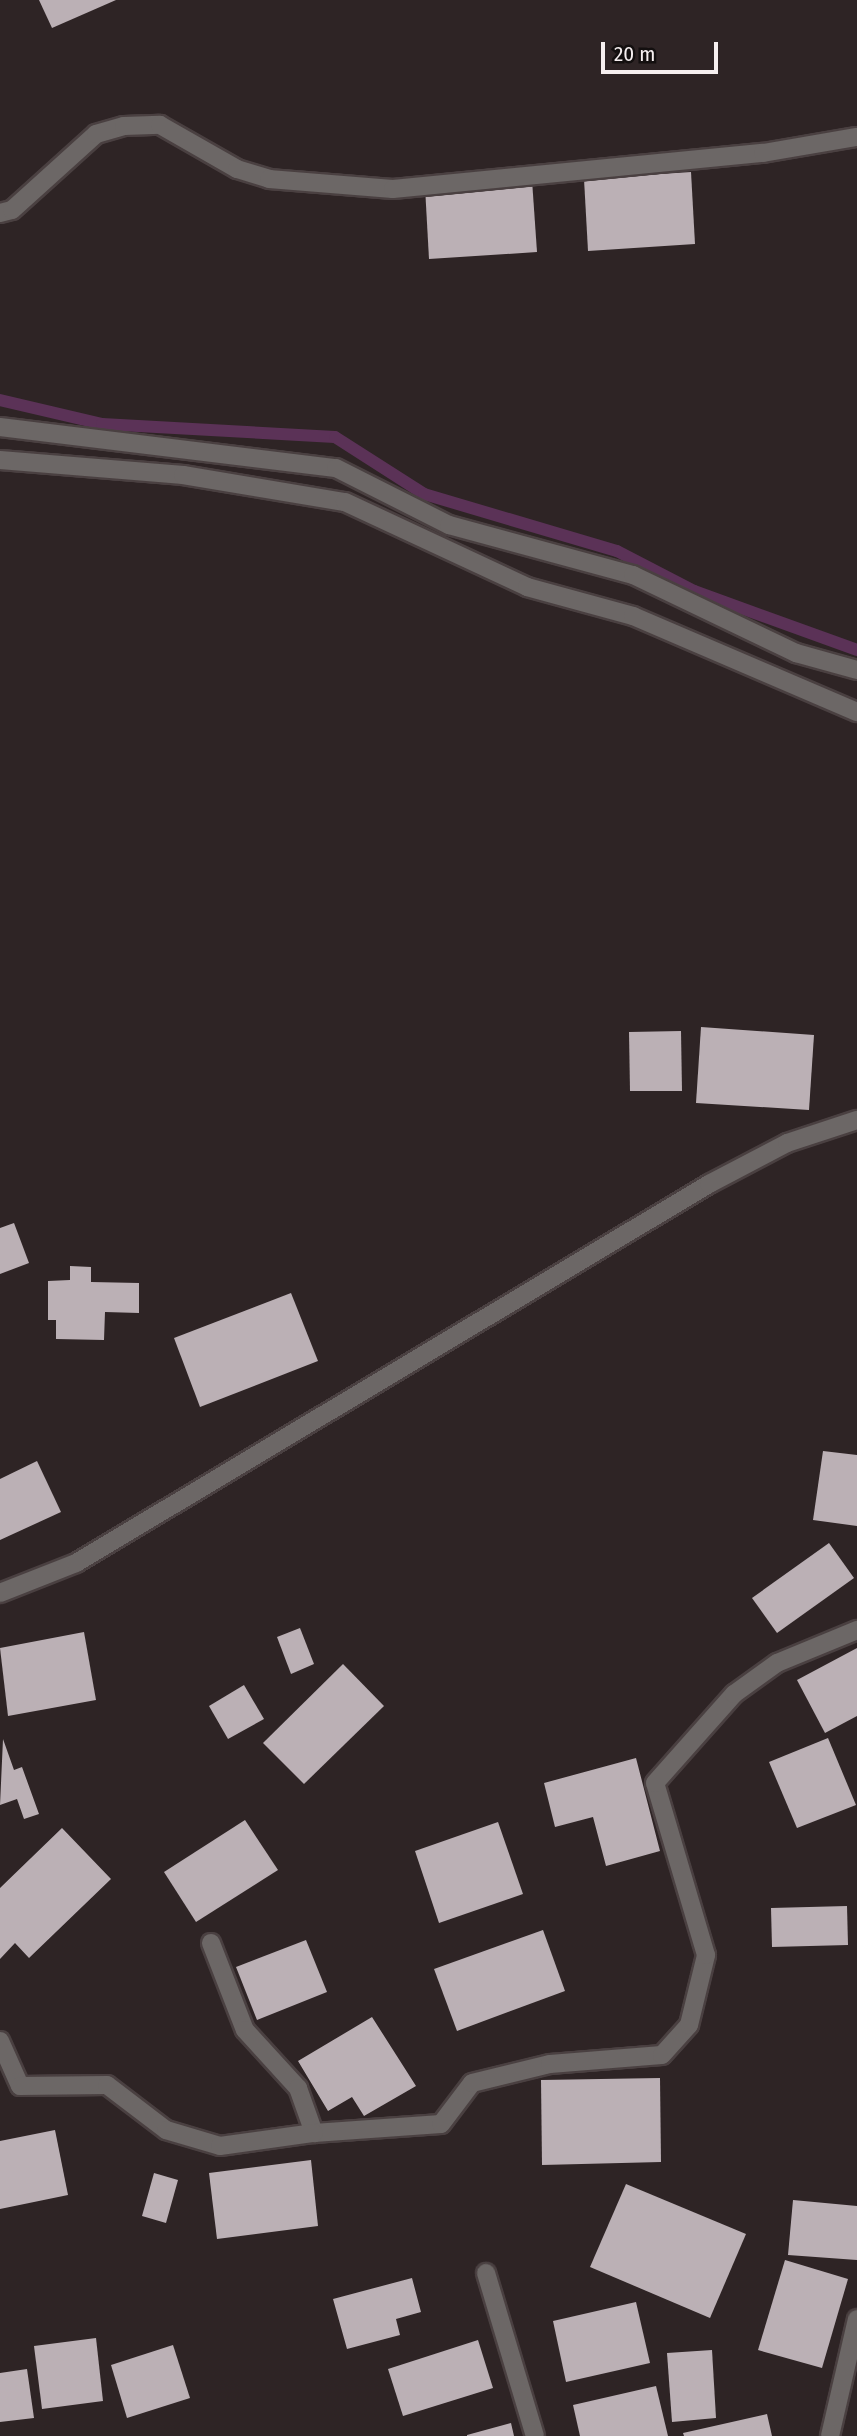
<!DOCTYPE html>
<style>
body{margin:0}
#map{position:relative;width:857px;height:2436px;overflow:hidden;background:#2e2425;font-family:"Fira Sans Condensed",sans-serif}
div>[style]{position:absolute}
.stream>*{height:12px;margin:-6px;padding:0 6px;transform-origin:6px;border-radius:6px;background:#5b3257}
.building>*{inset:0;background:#bbb0b5}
.roads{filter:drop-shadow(2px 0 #4a4041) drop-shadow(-2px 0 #4a4041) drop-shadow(0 2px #4a4041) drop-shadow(0 -2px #4a4041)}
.minor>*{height:18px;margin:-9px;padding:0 9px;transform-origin:9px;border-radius:9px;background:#6c6766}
span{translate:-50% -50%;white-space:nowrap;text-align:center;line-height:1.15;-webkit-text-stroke:7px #130f0f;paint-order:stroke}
.scale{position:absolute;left:601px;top:42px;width:117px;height:32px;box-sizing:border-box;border:4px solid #f6eff0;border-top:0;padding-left:9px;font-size:21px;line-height:24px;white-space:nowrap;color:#f6eff0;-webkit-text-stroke:5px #130f0f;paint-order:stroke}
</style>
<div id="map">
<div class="stream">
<div style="left:0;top:400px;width:105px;rotate:13.2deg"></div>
<div style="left:102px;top:424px;width:233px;rotate:3.2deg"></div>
<div style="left:335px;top:437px;width:106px;rotate:32.6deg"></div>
<div style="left:424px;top:494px;width:201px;rotate:16.5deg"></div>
<div style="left:617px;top:551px;width:87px;rotate:27.5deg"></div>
<div style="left:694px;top:591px;width:173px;rotate:19.9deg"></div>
</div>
<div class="building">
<div style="clip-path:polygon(39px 0,116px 0,52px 28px)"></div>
<div style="clip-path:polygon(691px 172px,695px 244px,588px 251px,584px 179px)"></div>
<div style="clip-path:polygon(532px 180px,537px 252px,429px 259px,425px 187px)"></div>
<div style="clip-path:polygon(701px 1027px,814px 1035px,809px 1110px,696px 1103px)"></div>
<div style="clip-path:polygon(681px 1031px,682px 1091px,630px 1091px,629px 1032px)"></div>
<div style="clip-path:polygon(14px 1223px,29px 1263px,0 1274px,0 1228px)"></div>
<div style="clip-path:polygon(70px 1266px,91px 1267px,91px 1282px,139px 1283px,139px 1313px,105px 1312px,104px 1340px,56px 1339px,56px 1320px,48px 1320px,48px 1281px,70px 1280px)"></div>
<div style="clip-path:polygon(291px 1293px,318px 1361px,200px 1407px,174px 1338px)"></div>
<div style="clip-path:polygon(823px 1451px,857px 1455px,857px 1526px,813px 1520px)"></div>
<div style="clip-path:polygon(37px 1461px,61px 1512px,0 1540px,0 1479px)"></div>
<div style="clip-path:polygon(829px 1543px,854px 1578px,777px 1633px,752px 1598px)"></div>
<div style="clip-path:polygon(300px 1628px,314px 1664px,291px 1674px,277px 1637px)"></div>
<div style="clip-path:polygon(84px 1632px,96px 1700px,8px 1716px,0 1648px)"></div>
<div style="clip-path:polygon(857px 1648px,857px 1716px,825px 1733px,797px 1680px)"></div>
<div style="clip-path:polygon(343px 1664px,384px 1706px,304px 1784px,263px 1743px)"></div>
<div style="clip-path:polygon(244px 1685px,264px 1719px,228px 1739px,209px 1706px)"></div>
<div style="clip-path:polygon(828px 1738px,856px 1805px,797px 1828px,769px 1762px)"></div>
<div style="clip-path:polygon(3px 1739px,14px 1770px,22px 1767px,39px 1814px,24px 1819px,17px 1799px,0 1805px)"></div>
<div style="clip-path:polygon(636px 1758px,660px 1851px,606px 1866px,593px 1817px,555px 1827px,544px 1783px)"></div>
<div style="clip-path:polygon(245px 1820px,278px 1870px,196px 1922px,164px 1872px)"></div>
<div style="clip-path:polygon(498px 1822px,523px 1894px,439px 1923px,415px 1851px)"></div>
<div style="clip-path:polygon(62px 1828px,111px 1879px,29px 1958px,15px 1943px,0 1959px,0 1888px)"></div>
<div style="clip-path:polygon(847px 1906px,848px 1945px,772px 1947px,771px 1908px)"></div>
<div style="clip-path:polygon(543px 1930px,565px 1991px,457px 2031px,434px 1969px)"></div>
<div style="clip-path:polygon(306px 1940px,327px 1992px,257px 2020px,236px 1967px)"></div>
<div style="clip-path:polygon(372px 2017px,416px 2086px,364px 2116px,352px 2097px,328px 2111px,298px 2061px)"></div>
<div style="clip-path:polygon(660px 2078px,661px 2162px,542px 2165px,541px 2080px)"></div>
<div style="clip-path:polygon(55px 2130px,68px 2195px,0 2209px,0 2141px)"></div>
<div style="clip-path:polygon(311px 2160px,318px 2226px,217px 2239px,209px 2173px)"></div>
<div style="clip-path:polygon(154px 2173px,178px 2180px,166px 2223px,142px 2216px)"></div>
<div style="clip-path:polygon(626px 2184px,746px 2234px,710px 2318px,590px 2267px)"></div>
<div style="clip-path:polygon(793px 2200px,857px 2206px,857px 2260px,788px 2255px)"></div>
<div style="clip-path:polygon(785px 2260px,848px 2279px,822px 2368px,758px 2350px)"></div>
<div style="clip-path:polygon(412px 2278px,421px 2312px,396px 2319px,400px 2335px,347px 2349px,333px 2299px)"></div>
<div style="clip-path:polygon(636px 2302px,650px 2363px,566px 2382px,553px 2321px)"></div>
<div style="clip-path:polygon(96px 2338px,103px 2401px,42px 2409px,34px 2346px)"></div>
<div style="clip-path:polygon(478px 2340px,493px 2388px,403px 2416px,388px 2369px)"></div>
<div style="clip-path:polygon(173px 2345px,190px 2398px,127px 2418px,111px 2365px)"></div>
<div style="clip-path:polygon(712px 2350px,716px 2418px,672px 2422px,667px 2353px)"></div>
<div style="clip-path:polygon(27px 2369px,34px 2418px,0 2422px,0 2373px)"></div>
<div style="clip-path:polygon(656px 2386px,668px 2436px,580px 2436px,573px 2405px)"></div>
<div style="clip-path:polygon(767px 2414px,772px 2436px,684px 2436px,683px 2433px)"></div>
<div style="clip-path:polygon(511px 2423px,514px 2436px,467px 2436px,467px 2435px)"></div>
</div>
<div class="roads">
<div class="minor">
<div style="left:0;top:213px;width:12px;rotate:-14deg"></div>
<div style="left:12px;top:210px;width:113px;rotate:-42.1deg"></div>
<div style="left:96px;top:134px;width:29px;rotate:-16deg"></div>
<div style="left:124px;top:126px;width:36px;rotate:-2deg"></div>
<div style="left:160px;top:125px;width:89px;rotate:29.7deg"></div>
<div style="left:237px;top:169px;width:34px;rotate:17deg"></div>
<div style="left:269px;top:179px;width:124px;rotate:4.6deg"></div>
<div style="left:393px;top:189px;width:372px;rotate:-5.6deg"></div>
<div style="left:763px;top:153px;width:95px;rotate:-9.7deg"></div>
<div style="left:0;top:427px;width:338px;rotate:7deg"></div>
<div style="left:336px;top:468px;width:127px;rotate:26.8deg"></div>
<div style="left:449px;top:525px;width:191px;rotate:15.2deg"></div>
<div style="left:633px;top:575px;width:181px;rotate:25.6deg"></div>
<div style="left:796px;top:653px;width:63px;rotate:15.6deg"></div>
<div style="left:0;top:460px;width:184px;rotate:4.7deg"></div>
<div style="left:183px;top:475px;width:164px;rotate:9.5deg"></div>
<div style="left:345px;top:502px;width:201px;rotate:25deg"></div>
<div style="left:527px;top:587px;width:110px;rotate:15.3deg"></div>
<div style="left:633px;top:616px;width:244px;rotate:23.2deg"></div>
<div style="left:0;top:1593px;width:82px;rotate:-21.5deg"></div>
<div style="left:76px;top:1563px;width:738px;rotate:-30.91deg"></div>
<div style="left:709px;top:1184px;width:88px;rotate:-27.7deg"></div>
<div style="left:787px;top:1143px;width:74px;rotate:-18.2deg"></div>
<div style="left:211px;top:1943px;width:93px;rotate:68.7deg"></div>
<div style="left:245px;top:2030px;width:79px;rotate:47.6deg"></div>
<div style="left:298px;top:2088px;width:48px;rotate:70.4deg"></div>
<div style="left:314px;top:2133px;width:127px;rotate:-4.1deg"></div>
<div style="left:441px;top:2124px;width:51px;rotate:-52.9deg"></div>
<div style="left:472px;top:2083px;width:80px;rotate:-13.7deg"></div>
<div style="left:550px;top:2064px;width:112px;rotate:-4.6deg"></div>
<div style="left:662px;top:2055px;width:40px;rotate:-48deg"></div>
<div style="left:689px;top:2025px;width:72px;rotate:-76.3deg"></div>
<div style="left:706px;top:1955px;width:179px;rotate:-106.5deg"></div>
<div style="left:655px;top:1783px;width:119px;rotate:-48.4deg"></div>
<div style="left:734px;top:1694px;width:53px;rotate:-35.8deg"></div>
<div style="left:777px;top:1663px;width:87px;rotate:-22.4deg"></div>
<div style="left:0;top:2041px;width:49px;rotate:66deg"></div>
<div style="left:20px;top:2086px;width:87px;rotate:-0.7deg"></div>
<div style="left:107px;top:2085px;width:74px;rotate:37.3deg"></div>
<div style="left:166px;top:2130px;width:56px;rotate:16.5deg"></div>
<div style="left:220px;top:2146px;width:95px;rotate:-7.9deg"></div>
<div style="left:486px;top:2273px;width:170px;rotate:73.3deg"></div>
<div style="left:830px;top:2436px;width:120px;rotate:-77deg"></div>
</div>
</div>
<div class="scale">20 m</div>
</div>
